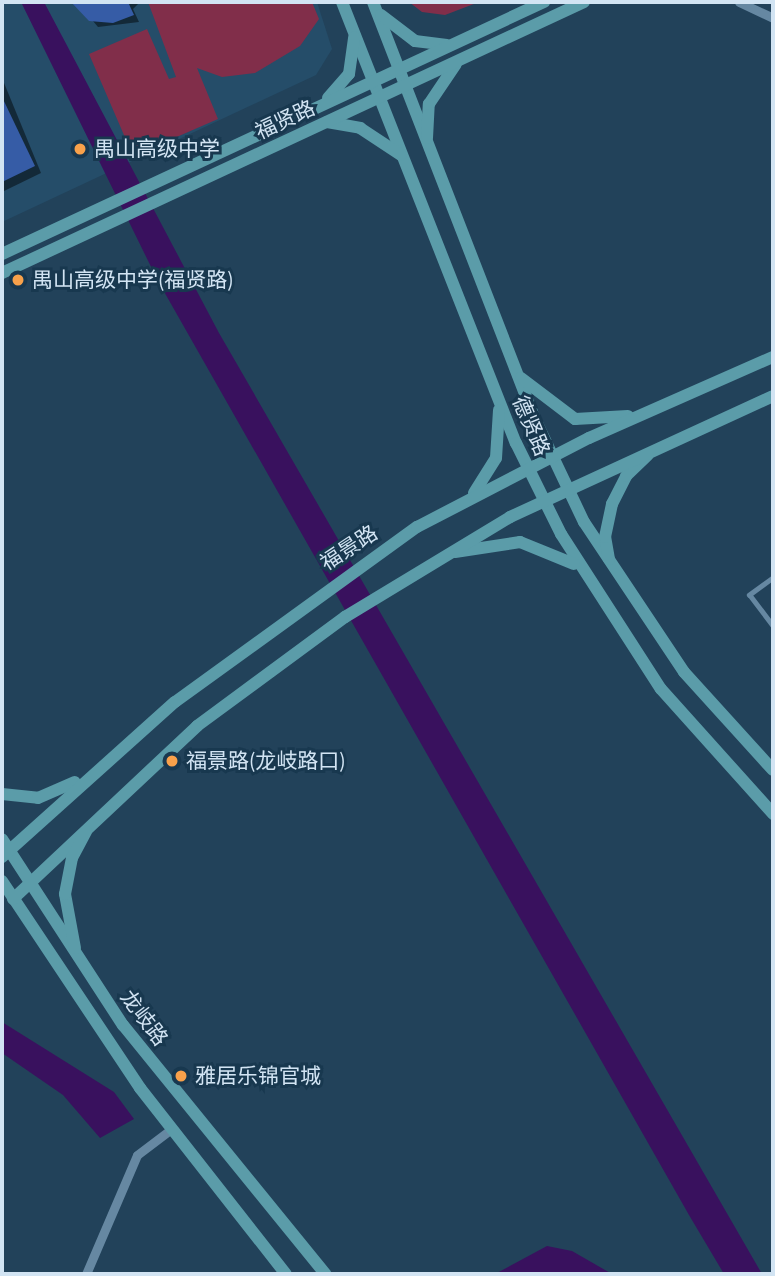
<!DOCTYPE html>
<meta charset="utf-8">
<style>
body{margin:0}
#map{position:relative;width:775px;height:1276px;overflow:hidden;background:#22425a;font-family:"Source Sans 3","Noto Sans SC",sans-serif}
div>[style]{position:absolute}
.built>*{inset:0;background:#254d69}
.green>*{inset:0;background:#812e4a}
.water>*{inset:0;background:#39115e}
.shadow>*{inset:0;background:#0007}
.building>*{inset:0;background:#365ca6}
.lane>*{height:4.5px;margin:-2.25px;padding:0 2.25px;transform-origin:2.25px;border-radius:2.25px;background:#6688a2}
.street>*{height:9px;margin:-4.5px;padding:0 4.5px;transform-origin:4.5px;border-radius:4.5px;background:#6688a2}
.secondary>*{height:12px;margin:-6px;padding:0 6px;transform-origin:6px;border-radius:6px;background:#5b9ca9}
.dots>*{width:19px;height:19px;translate:-50% -50%;box-sizing:border-box;border:4px solid #18384f;border-radius:50%}
span{translate:-50% -50%;white-space:nowrap;text-align:center;line-height:1.15;-webkit-text-stroke:6px #18384f;paint-order:stroke}
.street-label{font-size:21px;color:#d2e4f3}
.poi-label{font-size:21px;color:#d2e4f3}
.left{translate:0 -50%;text-align:left}
.frame{position:absolute;inset:0;border:4px solid #d2e4f3;pointer-events:none}
</style>
<div id="map">
<div class="built">
<div style="clip-path:polygon(2px 2px,317px 2px,332px 49px,316px 75px,2px 222px)"></div>
</div>
<div class="green">
<div style="clip-path:polygon(148px 2px,312px 2px,319px 19px,300px 46px,255px 73px,222px 77px,197px 68px,218px 119px,133px 156px,89px 54px,147px 29px,169px 79px,176px 77px)"></div>
<div style="clip-path:polygon(409px 2px,479px 2px,445px 15px,422px 12px)"></div>
</div>
<div class="water">
<div style="clip-path:polygon(21px 2px,44px 2px,219px 333px,762px 1274px,724px 1274px,689px 1215px,158px 281px)"></div>
<div style="clip-path:polygon(2px 1022px,114px 1092px,134px 1119px,100px 1138px,63px 1095px,2px 1053px)"></div>
<div style="clip-path:polygon(547px 1246px,572px 1251px,612px 1274px,495px 1274px)"></div>
</div>
<div class="shadow">
<div style="clip-path:polygon(77px 2px,140px 2px,133px 9px,139px 22px,98px 27px)"></div>
<div style="clip-path:polygon(2px 78px,41px 173px,2px 192px)"></div>
</div>
<div class="building">
<div style="clip-path:polygon(71px 2px,128px 2px,134px 15px,113px 23px,89px 21px)"></div>
<div style="clip-path:polygon(2px 97px,35px 166px,2px 182px)"></div>
</div>
<div class="lane">
<div style="left:773px;top:578px;width:29px;rotate:144deg"></div>
<div style="left:750px;top:595px;width:39px;rotate:53deg"></div>
</div>
<div class="street">
<div style="left:739px;top:2px;width:38px;rotate:25deg"></div>
<div style="left:86px;top:1274px;width:129px;rotate:-66.8deg"></div>
<div style="left:137px;top:1155px;width:41px;rotate:-37.1deg"></div>
</div>
<div class="secondary">
<div style="left:342px;top:2px;width:474px;rotate:68.5deg"></div>
<div style="left:516px;top:443px;width:102px;rotate:63.7deg"></div>
<div style="left:561px;top:534px;width:184px;rotate:57.2deg"></div>
<div style="left:661px;top:689px;width:168px;rotate:48.1deg"></div>
<div style="left:373px;top:2px;width:447px;rotate:68.8deg"></div>
<div style="left:535px;top:419px;width:114px;rotate:64.6deg"></div>
<div style="left:584px;top:522px;width:180px;rotate:56.3deg"></div>
<div style="left:684px;top:672px;width:132px;rotate:47.8deg"></div>
<div style="left:381px;top:15px;width:43px;rotate:37.4deg"></div>
<div style="left:415px;top:41px;width:32px;rotate:7deg"></div>
<div style="left:328px;top:98px;width:32px;rotate:-49deg"></div>
<div style="left:349px;top:74px;width:37px;rotate:-82deg"></div>
<div style="left:327px;top:122px;width:34px;rotate:10deg"></div>
<div style="left:360px;top:128px;width:49px;rotate:33.4deg"></div>
<div style="left:427px;top:138px;width:34px;rotate:-87deg"></div>
<div style="left:429px;top:104px;width:48px;rotate:-56deg"></div>
<div style="left:2px;top:254px;width:598px;rotate:-24.94deg"></div>
<div style="left:2px;top:273px;width:642px;rotate:-24.97deg"></div>
<div style="left:521px;top:378px;width:68px;rotate:37.2deg"></div>
<div style="left:575px;top:419px;width:53px;rotate:-3.2deg"></div>
<div style="left:474px;top:493px;width:41px;rotate:-57.8deg"></div>
<div style="left:496px;top:458px;width:48px;rotate:-86.4deg"></div>
<div style="left:455px;top:552px;width:66px;rotate:-8.7deg"></div>
<div style="left:520px;top:542px;width:58px;rotate:22.2deg"></div>
<div style="left:609px;top:559px;width:22px;rotate:-100deg"></div>
<div style="left:605px;top:537px;width:34px;rotate:-78deg"></div>
<div style="left:612px;top:504px;width:31px;rotate:-63deg"></div>
<div style="left:626px;top:476px;width:30px;rotate:-44deg"></div>
<div style="left:2px;top:794px;width:36px;rotate:6deg"></div>
<div style="left:38px;top:798px;width:40px;rotate:-23.4deg"></div>
<div style="left:2px;top:839px;width:222px;rotate:57deg"></div>
<div style="left:123px;top:1025px;width:321px;rotate:50.9deg"></div>
<div style="left:2px;top:857px;width:232px;rotate:-41.9deg"></div>
<div style="left:175px;top:702px;width:299px;rotate:-35.9deg"></div>
<div style="left:417px;top:527px;width:194px;rotate:-27.4deg"></div>
<div style="left:589px;top:438px;width:201px;rotate:-23.8deg"></div>
<div style="left:2px;top:881px;width:249px;rotate:56.3deg"></div>
<div style="left:140px;top:1088px;width:236px;rotate:51.9deg"></div>
<div style="left:13px;top:899px;width:253px;rotate:-43.2deg"></div>
<div style="left:197px;top:726px;width:184px;rotate:-36.4deg"></div>
<div style="left:345px;top:617px;width:193px;rotate:-31.2deg"></div>
<div style="left:510px;top:517px;width:289px;rotate:-24.7deg"></div>
<div style="left:75px;top:948px;width:55px;rotate:-100.5deg"></div>
<div style="left:65px;top:894px;width:37px;rotate:-79deg"></div>
<div style="left:72px;top:858px;width:30px;rotate:-62deg"></div>
</div>
<div class="dots">
<div style="left:80px;top:149px;background:#f8a14b"></div>
<div style="left:18px;top:280px;background:#f8a14b"></div>
<div style="left:172px;top:761px;background:#f8a14b"></div>
<div style="left:181px;top:1076px;background:#f8a14b"></div>
</div>
<div class="street-label">
<span style="left:285px;top:120px;rotate:-25deg">福贤路</span>
<span style="left:531px;top:426px;rotate:67deg">德贤路</span>
<span style="left:349px;top:548px;rotate:-33deg">福景路</span>
<span style="left:144px;top:1018px;rotate:53deg">龙岐路</span>
</div>
<div class="poi-label">
<span class="left" style="left:94px;top:149px">禺山高级中学</span>
<span class="left" style="left:32px;top:280px">禺山高级中学(福贤路)</span>
<span class="left" style="left:186px;top:761px">福景路(龙岐路口)</span>
<span class="left" style="left:195px;top:1076px">雅居乐锦官城</span>
</div>
<div class="frame"></div>
</div>
